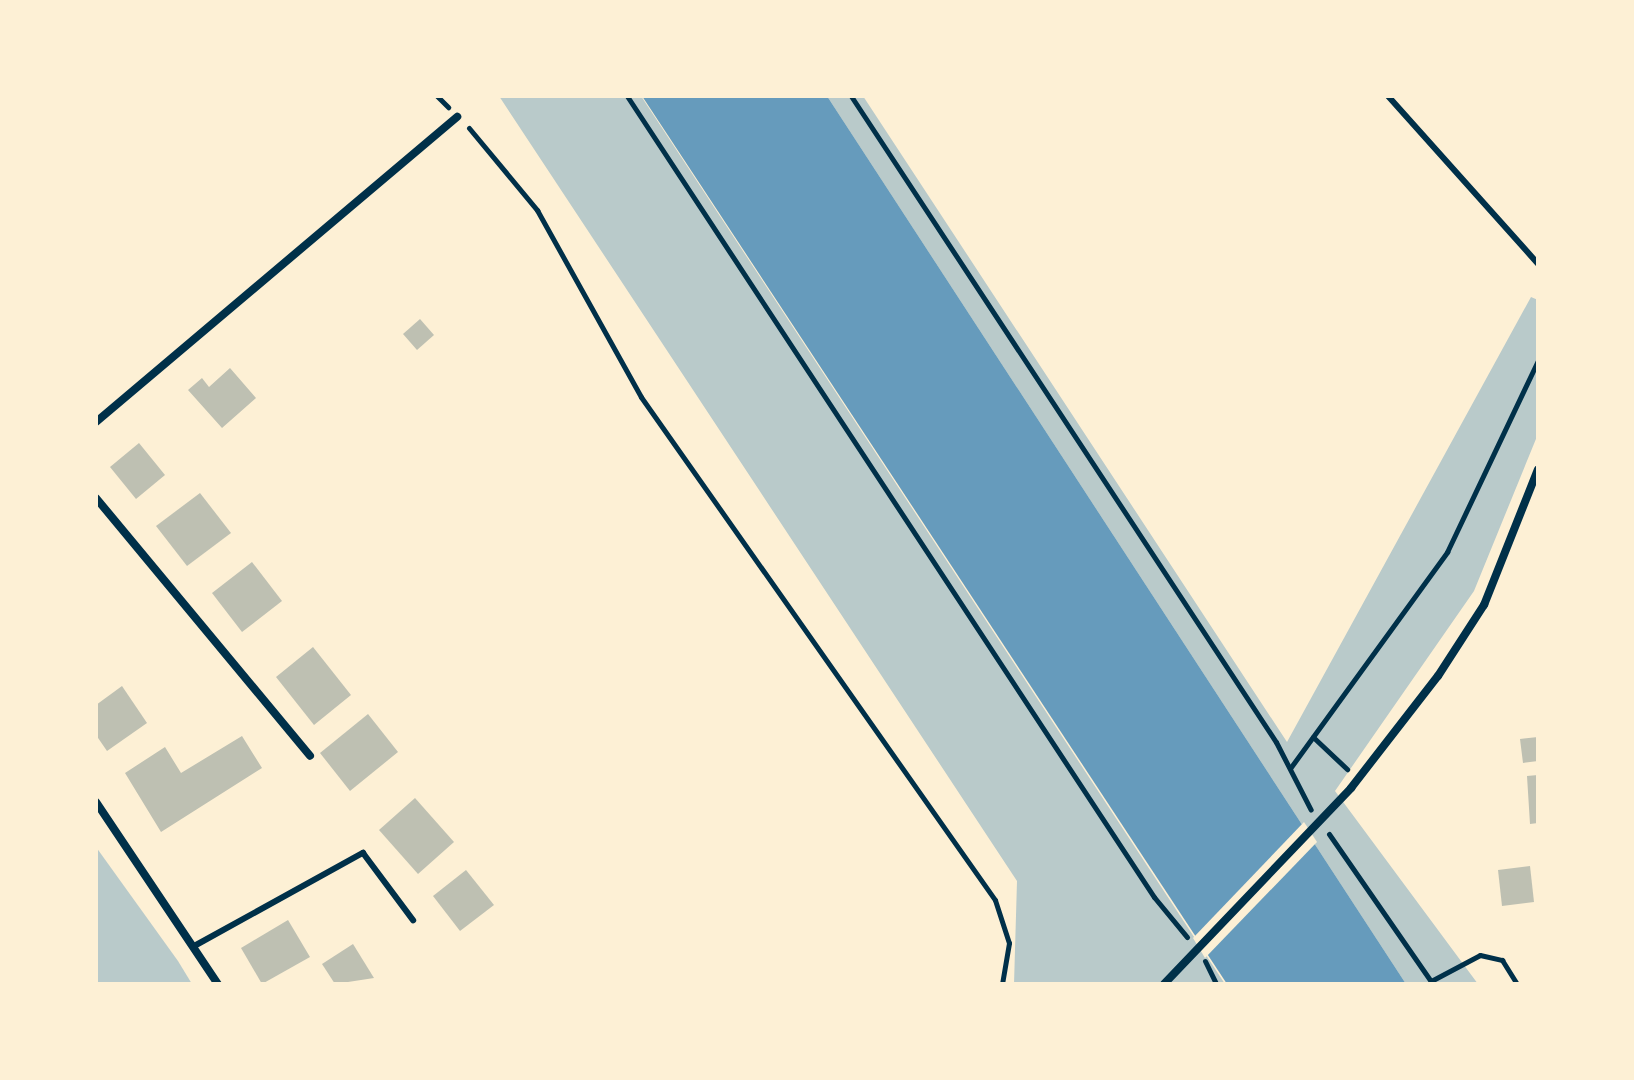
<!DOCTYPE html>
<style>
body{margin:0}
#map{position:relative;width:1634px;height:1080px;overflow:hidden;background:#fdf0d5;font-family:"IBM Plex Serif",serif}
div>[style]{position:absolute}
.green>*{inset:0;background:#b9caca}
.water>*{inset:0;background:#669bbc}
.pier>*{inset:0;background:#fdf0d5}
.building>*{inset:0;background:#bec0b2}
.path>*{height:5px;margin:-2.5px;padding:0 2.5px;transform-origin:2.5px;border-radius:2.5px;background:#003049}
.service>*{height:6px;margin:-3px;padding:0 3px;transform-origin:3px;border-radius:3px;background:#003049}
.minor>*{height:8px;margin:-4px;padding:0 4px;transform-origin:4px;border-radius:4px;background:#003049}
span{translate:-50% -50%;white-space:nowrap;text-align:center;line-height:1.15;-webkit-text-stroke:8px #fdf0d5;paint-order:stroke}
.frame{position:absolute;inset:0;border:98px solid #fdf0d5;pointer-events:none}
</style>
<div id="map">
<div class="green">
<div style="clip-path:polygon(499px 96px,641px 96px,1225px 984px,1014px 984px,1017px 881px)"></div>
<div style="clip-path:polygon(827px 96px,863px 96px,1287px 742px,1531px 297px,1538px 300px,1538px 434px,1474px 591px,1335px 791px,1478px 984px,1406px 984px)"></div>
<div style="clip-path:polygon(96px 847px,178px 961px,192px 984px,96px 984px)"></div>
</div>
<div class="water">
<div style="clip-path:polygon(642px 96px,827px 96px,1406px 984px,1227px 984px)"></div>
</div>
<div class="pier">
<div style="clip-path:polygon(1304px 822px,1317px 842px,1205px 958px,1193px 938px)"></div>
</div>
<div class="building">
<div style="clip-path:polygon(420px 319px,434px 335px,417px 350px,403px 334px)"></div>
<div style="clip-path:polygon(230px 368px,256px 398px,222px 428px,188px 390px,202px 378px,209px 387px)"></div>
<div style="clip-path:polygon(139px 443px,165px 475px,136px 499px,110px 467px)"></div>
<div style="clip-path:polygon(200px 493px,231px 533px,187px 566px,156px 526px)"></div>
<div style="clip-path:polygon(252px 562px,282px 601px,242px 632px,212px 593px)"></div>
<div style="clip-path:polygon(313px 647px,351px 695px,314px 725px,276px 677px)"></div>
<div style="clip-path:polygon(122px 686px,147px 723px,107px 751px,96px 735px,96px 705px)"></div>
<div style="clip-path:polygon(368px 714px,398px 752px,350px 791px,320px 753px)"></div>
<div style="clip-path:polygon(242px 736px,262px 768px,161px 832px,125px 773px,165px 747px,181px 773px)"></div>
<div style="clip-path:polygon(1538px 737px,1538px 761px,1523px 763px,1520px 739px)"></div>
<div style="clip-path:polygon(1538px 775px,1538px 823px,1530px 824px,1527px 776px)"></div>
<div style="clip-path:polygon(415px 798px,454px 842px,418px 874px,379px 830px)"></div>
<div style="clip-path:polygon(1530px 866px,1534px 902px,1502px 906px,1498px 870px)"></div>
<div style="clip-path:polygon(466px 870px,494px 905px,460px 931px,433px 896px)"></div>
<div style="clip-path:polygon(288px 920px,310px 957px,262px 984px,241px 948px)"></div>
<div style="clip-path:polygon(353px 944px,374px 978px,335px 984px,322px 964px)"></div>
</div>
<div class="path">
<div style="left:437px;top:96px;width:16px;rotate:45deg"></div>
<div style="left:627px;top:96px;width:959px;rotate:56.66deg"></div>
<div style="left:1154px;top:897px;width:52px;rotate:50.5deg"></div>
<div style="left:851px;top:96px;width:773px;rotate:56.66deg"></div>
<div style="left:1276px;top:742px;width:76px;rotate:62.8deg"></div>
<div style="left:469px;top:128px;width:107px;rotate:50.3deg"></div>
<div style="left:537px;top:210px;width:214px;rotate:60.9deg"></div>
<div style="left:641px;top:397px;width:615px;rotate:54.86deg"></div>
<div style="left:995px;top:900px;width:45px;rotate:72deg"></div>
<div style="left:1009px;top:943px;width:42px;rotate:99.7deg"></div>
<div style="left:1313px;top:737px;width:47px;rotate:43.3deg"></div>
<div style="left:1291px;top:767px;width:266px;rotate:-54deg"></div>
<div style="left:1447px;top:552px;width:212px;rotate:-64.6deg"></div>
<div style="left:1329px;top:834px;width:183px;rotate:55.3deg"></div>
<div style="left:1205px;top:961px;width:25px;rotate:64deg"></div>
<div style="left:1431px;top:981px;width:55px;rotate:-28deg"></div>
<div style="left:1480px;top:955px;width:23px;rotate:13deg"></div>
<div style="left:1502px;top:960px;width:28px;rotate:58deg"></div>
</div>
<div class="service">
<div style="left:1388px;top:96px;width:225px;rotate:48.2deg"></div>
<div style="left:196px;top:945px;width:191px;rotate:-28.9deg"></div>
<div style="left:363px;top:853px;width:84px;rotate:53.3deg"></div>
</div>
<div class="minor">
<div style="left:96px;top:422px;width:473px;rotate:-40.2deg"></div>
<div style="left:96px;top:498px;width:335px;rotate:50.3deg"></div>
<div style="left:96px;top:802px;width:219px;rotate:56.2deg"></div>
<div style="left:1164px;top:984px;width:271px;rotate:-46.3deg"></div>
<div style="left:1351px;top:788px;width:142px;rotate:-52.2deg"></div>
<div style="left:1438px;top:676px;width:85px;rotate:-57.1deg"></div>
<div style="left:1484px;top:605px;width:146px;rotate:-68.3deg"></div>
</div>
<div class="frame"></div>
</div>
